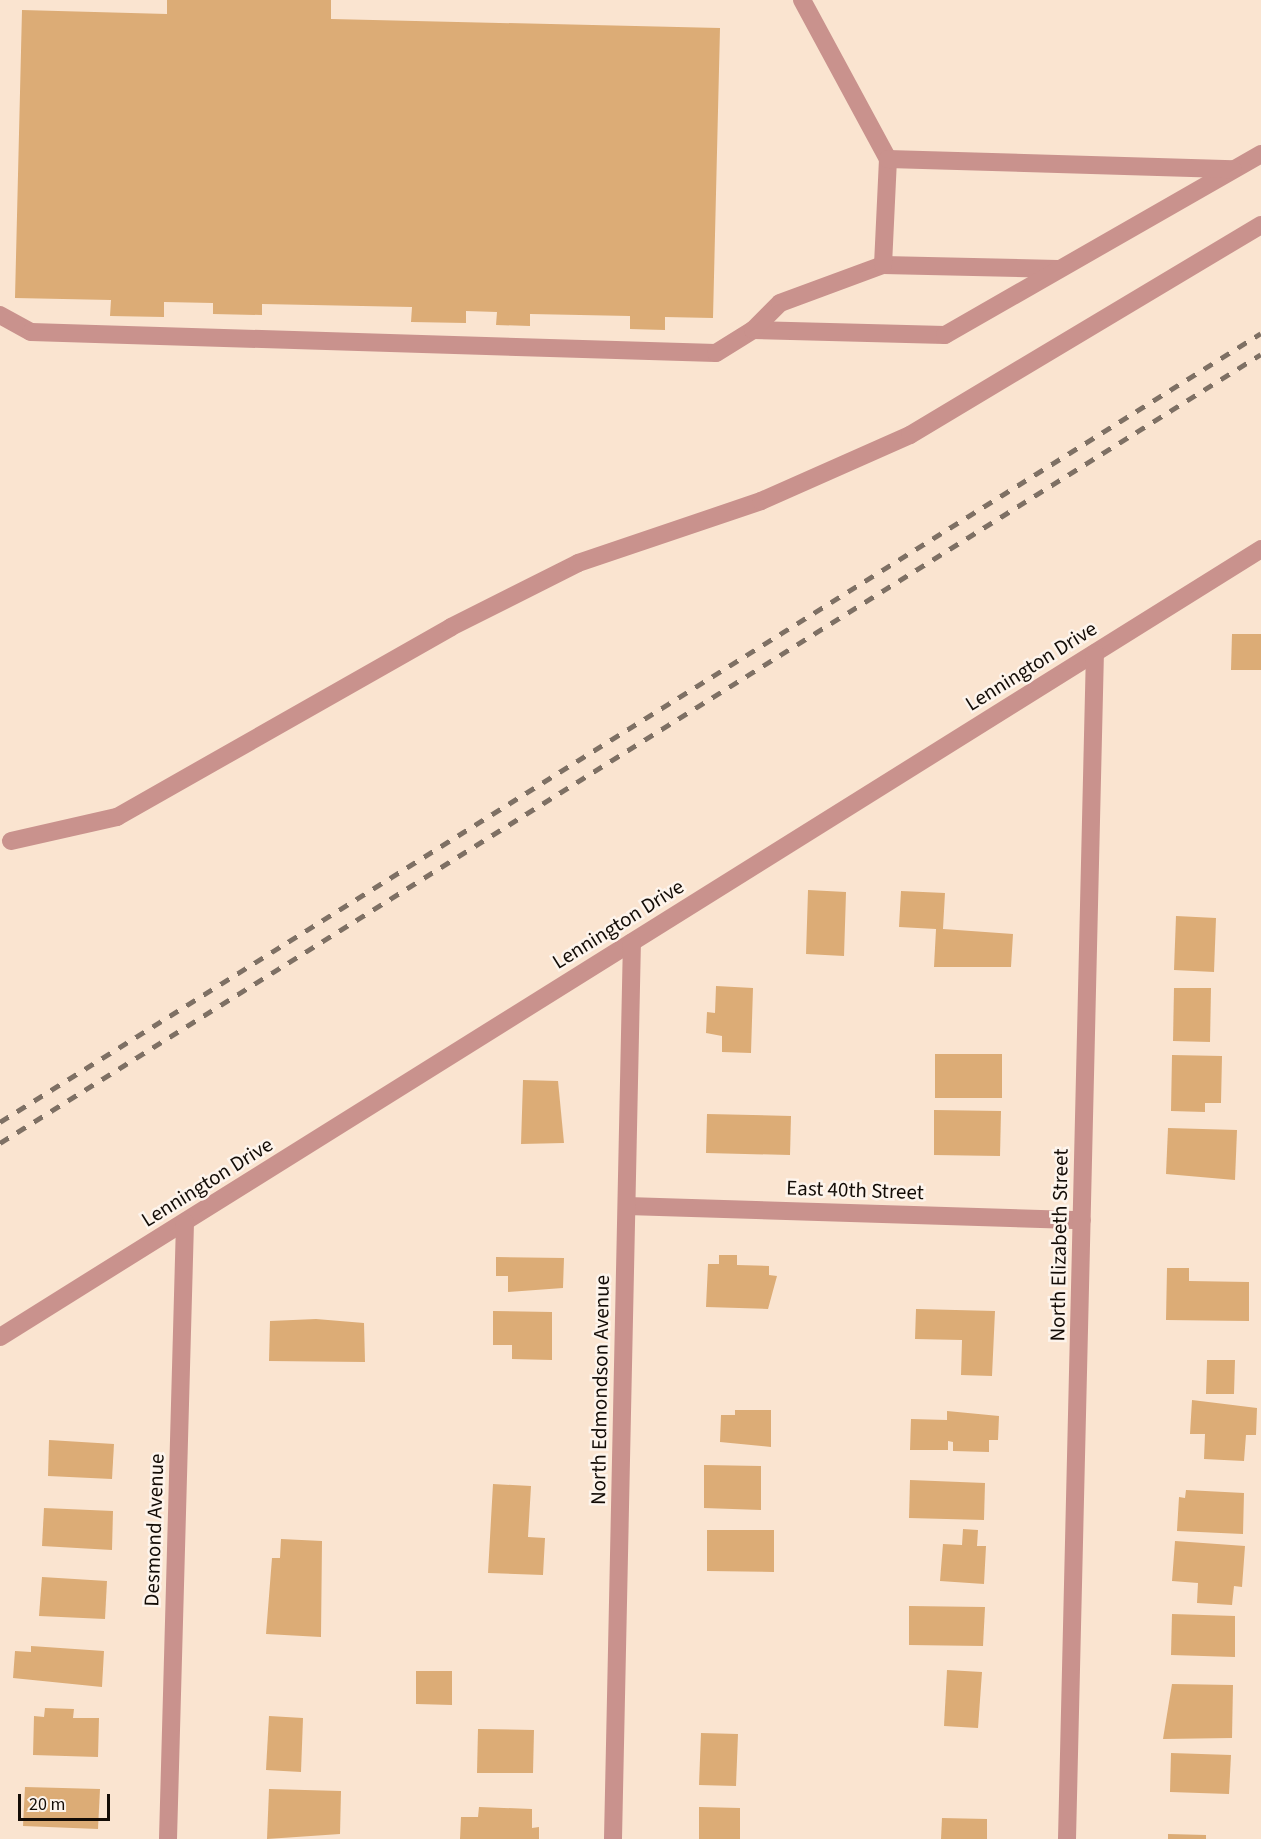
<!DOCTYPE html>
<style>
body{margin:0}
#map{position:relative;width:1261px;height:1839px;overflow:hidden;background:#fae4d0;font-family:"Source Sans 3",sans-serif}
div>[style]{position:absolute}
.building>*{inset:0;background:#dcac76}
.service>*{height:18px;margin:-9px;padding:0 9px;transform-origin:9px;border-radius:9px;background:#c9928d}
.minor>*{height:18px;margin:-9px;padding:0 9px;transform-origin:9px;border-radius:9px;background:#c9928d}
.rail>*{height:4.5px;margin-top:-2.25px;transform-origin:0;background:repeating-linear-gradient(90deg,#7e7064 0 10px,transparent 0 20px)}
span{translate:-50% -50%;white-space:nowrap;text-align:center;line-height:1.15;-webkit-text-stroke:5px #fdf4ec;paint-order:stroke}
.street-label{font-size:21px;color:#130c06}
.scale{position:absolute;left:18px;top:1794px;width:92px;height:27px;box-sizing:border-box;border:3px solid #130c06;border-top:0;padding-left:8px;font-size:18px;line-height:21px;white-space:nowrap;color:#130c06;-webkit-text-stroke:4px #fdf4ec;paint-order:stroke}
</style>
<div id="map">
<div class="building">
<div style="clip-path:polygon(167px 0,331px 0,331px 19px,720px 28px,713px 318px,665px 317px,665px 330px,630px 329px,630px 316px,530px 314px,530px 326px,496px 325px,497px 312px,466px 311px,466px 323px,411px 322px,412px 307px,262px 304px,262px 315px,213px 314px,213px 303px,164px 302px,164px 317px,110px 316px,111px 300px,15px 298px,22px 10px,167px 14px)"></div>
<div style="clip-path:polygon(1232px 634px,1261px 634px,1261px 670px,1231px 670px)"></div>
<div style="clip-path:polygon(808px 890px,846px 892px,844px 956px,806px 954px)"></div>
<div style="clip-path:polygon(901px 891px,945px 893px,943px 929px,1013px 934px,1011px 967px,934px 967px,936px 929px,899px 927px)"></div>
<div style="clip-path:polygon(1176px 916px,1216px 918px,1214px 972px,1174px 970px)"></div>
<div style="clip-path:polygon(716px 986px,753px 988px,751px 1053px,722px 1052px,722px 1036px,706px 1033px,707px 1012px,715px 1013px)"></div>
<div style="clip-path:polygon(1174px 988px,1211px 988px,1210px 1042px,1173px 1041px)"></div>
<div style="clip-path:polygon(935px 1054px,1002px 1054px,1002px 1098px,935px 1098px)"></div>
<div style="clip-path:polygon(1172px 1055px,1222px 1056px,1221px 1103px,1205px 1103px,1205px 1112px,1171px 1111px)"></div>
<div style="clip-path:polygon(523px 1080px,558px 1081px,564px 1143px,521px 1144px)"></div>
<div style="clip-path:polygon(934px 1110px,1001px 1111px,1000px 1156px,934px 1155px)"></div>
<div style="clip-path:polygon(707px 1114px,791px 1116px,790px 1155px,706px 1153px)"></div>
<div style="clip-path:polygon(1168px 1128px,1237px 1130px,1235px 1180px,1166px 1174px)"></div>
<div style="clip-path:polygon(719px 1255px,737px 1255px,737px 1265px,769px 1266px,769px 1275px,777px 1276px,768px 1309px,706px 1307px,708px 1264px,719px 1264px)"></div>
<div style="clip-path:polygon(496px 1257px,564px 1258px,563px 1288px,508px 1292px,508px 1276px,496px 1276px)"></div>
<div style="clip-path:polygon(1167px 1268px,1189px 1268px,1189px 1281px,1249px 1282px,1249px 1321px,1166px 1320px)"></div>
<div style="clip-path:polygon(916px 1309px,995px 1311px,992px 1376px,961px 1375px,962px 1340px,915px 1339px)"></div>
<div style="clip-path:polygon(493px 1311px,552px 1312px,552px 1360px,512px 1359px,512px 1345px,493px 1345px)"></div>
<div style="clip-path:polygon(316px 1319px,364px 1323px,365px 1362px,269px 1361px,270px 1321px)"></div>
<div style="clip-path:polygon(1207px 1360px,1235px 1360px,1234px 1394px,1206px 1394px)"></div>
<div style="clip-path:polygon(1192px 1400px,1257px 1408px,1256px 1435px,1246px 1435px,1244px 1461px,1204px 1459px,1205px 1434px,1190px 1434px)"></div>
<div style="clip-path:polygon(735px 1410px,771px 1410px,771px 1447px,720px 1442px,721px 1415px,735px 1415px)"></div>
<div style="clip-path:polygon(947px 1411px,999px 1416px,998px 1440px,989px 1440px,989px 1452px,953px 1451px,953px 1442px,948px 1441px,948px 1450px,910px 1450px,911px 1419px,947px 1420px)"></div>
<div style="clip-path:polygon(49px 1440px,114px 1444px,112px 1479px,48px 1476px)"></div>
<div style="clip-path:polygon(704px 1465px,761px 1466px,761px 1510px,704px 1508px)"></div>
<div style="clip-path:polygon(910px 1480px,985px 1483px,984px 1520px,909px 1518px)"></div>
<div style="clip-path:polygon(493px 1484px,531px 1486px,528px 1537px,545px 1538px,543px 1575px,488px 1573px)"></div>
<div style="clip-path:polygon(1186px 1490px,1244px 1493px,1243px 1534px,1177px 1531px,1179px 1497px,1185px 1498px)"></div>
<div style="clip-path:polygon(44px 1508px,113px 1511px,112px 1550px,42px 1546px)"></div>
<div style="clip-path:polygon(963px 1529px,978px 1530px,977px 1546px,986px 1546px,984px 1584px,940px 1581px,943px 1544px,962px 1545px)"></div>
<div style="clip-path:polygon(707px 1530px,774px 1530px,774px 1572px,707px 1571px)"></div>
<div style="clip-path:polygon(281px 1539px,322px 1541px,321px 1637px,266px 1634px,272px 1558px,280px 1558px)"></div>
<div style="clip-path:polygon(1175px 1541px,1245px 1546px,1242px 1587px,1234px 1586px,1232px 1605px,1197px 1603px,1198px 1583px,1172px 1581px)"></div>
<div style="clip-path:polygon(42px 1577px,107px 1581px,105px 1619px,39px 1616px)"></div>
<div style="clip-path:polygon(909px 1606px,985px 1607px,983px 1646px,909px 1645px)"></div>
<div style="clip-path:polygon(1172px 1614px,1235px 1616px,1235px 1657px,1171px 1655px)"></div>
<div style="clip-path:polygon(31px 1646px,104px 1651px,102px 1687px,13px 1678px,15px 1651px,31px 1652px)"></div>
<div style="clip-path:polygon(947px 1670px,982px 1672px,978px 1728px,944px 1726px)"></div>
<div style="clip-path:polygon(416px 1671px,452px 1671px,452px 1705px,416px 1704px)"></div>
<div style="clip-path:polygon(1172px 1684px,1233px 1685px,1232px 1738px,1163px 1739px)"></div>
<div style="clip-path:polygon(45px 1708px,74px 1709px,73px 1718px,99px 1718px,98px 1757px,33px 1755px,34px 1716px,44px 1717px)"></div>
<div style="clip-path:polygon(269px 1716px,303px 1718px,301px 1772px,266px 1770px)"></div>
<div style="clip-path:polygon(478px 1729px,534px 1730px,533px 1773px,477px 1773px)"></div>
<div style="clip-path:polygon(701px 1733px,738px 1734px,736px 1786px,699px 1785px)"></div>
<div style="clip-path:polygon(1171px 1753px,1231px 1755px,1229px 1794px,1170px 1792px)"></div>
<div style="clip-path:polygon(25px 1787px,100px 1789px,98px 1829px,23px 1826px)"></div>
<div style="clip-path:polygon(269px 1789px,341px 1791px,340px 1834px,267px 1839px)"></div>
<div style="clip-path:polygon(479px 1807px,532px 1809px,532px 1828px,539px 1827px,539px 1839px,460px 1839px,461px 1817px,478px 1817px)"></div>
<div style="clip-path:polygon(699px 1807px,740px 1808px,740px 1839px,699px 1839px)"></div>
<div style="clip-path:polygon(942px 1818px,987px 1819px,987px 1839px,941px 1839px)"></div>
<div style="clip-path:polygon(1168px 1834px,1206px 1835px,1206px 1839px,1168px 1839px)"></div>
</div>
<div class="service">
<div style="left:802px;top:0;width:181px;rotate:61.6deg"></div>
<div style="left:883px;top:265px;width:175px;rotate:1.3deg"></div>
<div style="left:0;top:315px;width:35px;rotate:29deg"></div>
<div style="left:31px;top:332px;width:685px;rotate:1.76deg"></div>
<div style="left:716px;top:353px;width:44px;rotate:-31.9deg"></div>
<div style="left:753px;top:330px;width:192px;rotate:1.5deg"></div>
<div style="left:945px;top:335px;width:364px;rotate:-29.8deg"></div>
<div style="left:753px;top:330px;width:38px;rotate:-45deg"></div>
<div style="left:780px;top:303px;width:110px;rotate:-20.3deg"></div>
<div style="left:883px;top:265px;width:106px;rotate:-87.3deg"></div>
<div style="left:888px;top:159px;width:345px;rotate:1.7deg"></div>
<div style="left:11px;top:841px;width:109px;rotate:-12.8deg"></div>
<div style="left:117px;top:817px;width:384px;rotate:-29.6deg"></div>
<div style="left:451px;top:627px;width:142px;rotate:-26.7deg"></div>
<div style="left:578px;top:563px;width:193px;rotate:-18.7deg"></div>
<div style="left:761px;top:501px;width:163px;rotate:-23.9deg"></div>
<div style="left:910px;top:435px;width:409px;rotate:-30.9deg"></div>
</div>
<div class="minor">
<div style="left:627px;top:1206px;width:455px;rotate:1.8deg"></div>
<div style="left:0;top:1337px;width:1487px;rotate:-32deg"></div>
<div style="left:168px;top:1839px;width:617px;rotate:-88.42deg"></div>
<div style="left:613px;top:1839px;width:897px;rotate:-88.79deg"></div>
<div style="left:1067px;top:1839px;width:1186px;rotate:-88.65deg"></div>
</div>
<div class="rail">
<div style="left:0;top:1122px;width:1487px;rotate:-32.03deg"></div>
<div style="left:0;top:1143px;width:1487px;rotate:-32.03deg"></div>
</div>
<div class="street-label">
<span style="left:1031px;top:666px;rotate:-32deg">Lennington Drive</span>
<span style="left:618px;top:924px;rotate:-32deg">Lennington Drive</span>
<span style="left:207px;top:1182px;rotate:-32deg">Lennington Drive</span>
<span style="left:855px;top:1190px;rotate:2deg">East 40th Street</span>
<span style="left:1059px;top:1245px;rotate:-89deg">North Elizabeth Street</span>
<span style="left:600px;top:1390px;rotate:-89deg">North Edmondson Avenue</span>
<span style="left:154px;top:1530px;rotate:-88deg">Desmond Avenue</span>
</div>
<div class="scale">20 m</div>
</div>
